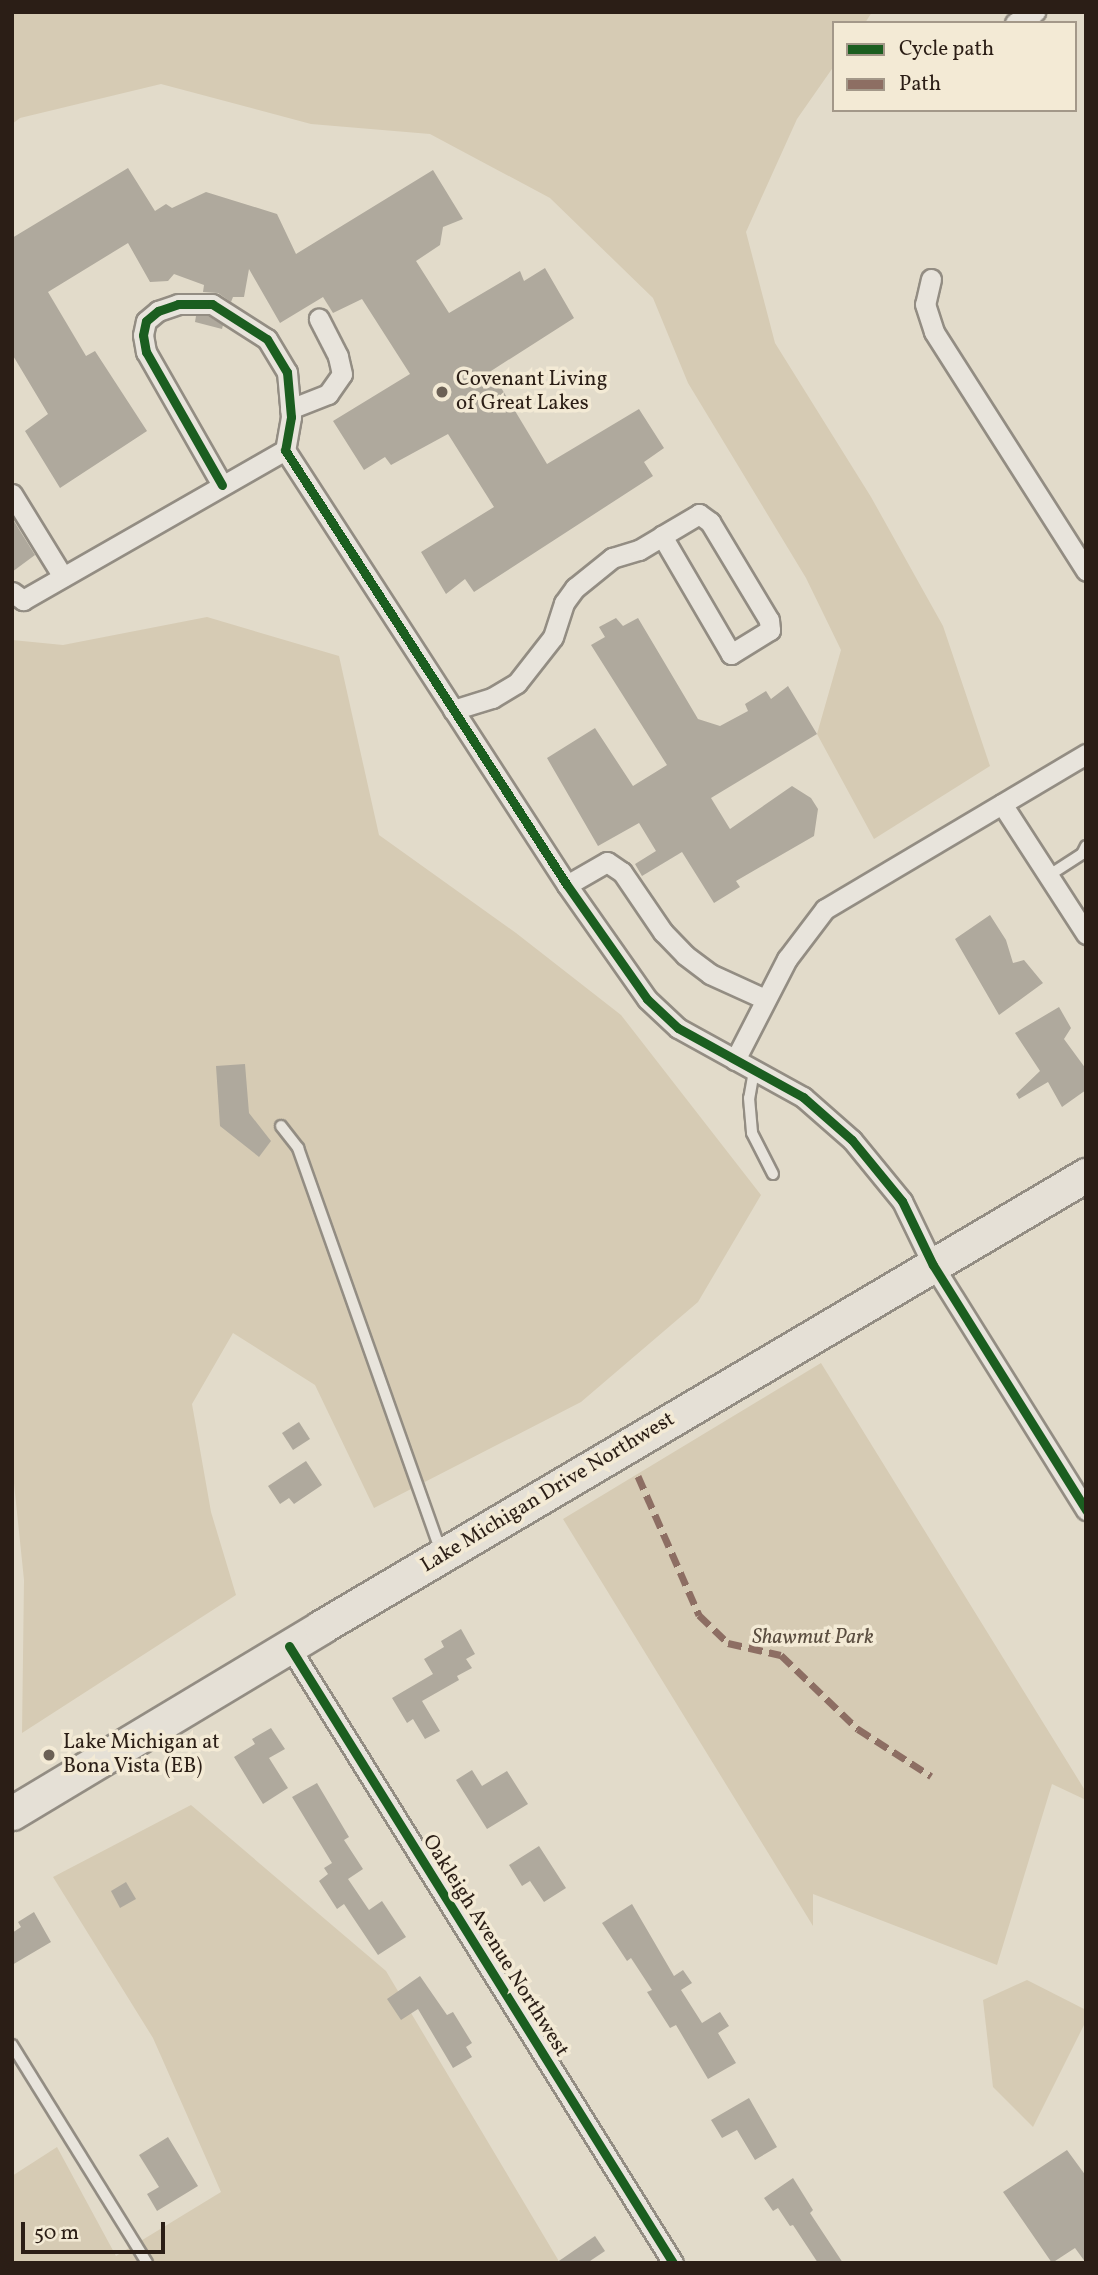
<!DOCTYPE html>
<style>
body{margin:0}
#map{position:relative;width:1098px;height:2275px;overflow:hidden;background:#e2dbca;font-family:Vollkorn,serif}
div>[style]{position:absolute}
.green>*{inset:0;background:#d6cbb4}
.building>*{inset:0;background:#afa99d}
.roads{filter:drop-shadow(2px 0 #938d83) drop-shadow(-2px 0 #938d83) drop-shadow(0 2px #938d83) drop-shadow(0 -2px #938d83)}
.service>*{height:10px;margin:-5px;padding:0 5px;transform-origin:5px;border-radius:5px;background:#e8e4dc}
.minor>*{height:19px;margin:-9.5px;padding:0 9.5px;transform-origin:9.5px;border-radius:9.5px;background:#e8e4dc}
.trunk>*{height:33px;margin:-16.5px;padding:0 16.5px;transform-origin:16.5px;border-radius:16.5px;background:#e5e0d6}
.quiet>*{height:7px;margin-top:-3.5px;transform-origin:0;background:repeating-linear-gradient(90deg,#8d6e63 0 14px,transparent 0 21px)}
.cycleway>*{height:9px;margin:-4.5px;padding:0 4.5px;transform-origin:4.5px;border-radius:4.5px;background:#1b5e20}
.dots>*{width:19px;height:19px;translate:-50% -50%;box-sizing:border-box;border:4px solid #f3ead5;border-radius:50%}
span{translate:-50% -50%;white-space:nowrap;text-align:center;line-height:1.15;-webkit-text-stroke:7px #f3ead5;paint-order:stroke}
.poi-label{font-size:21px;color:#2b1e16}
.left{translate:0 -50%;text-align:left}
.street-label{font-size:21px;color:#2b1e16}
.park-label{font-size:21px;color:#5b4e40;font-style:italic}
.frame{position:absolute;inset:0;border:14px solid #2b1e16;pointer-events:none}
.legend{position:absolute;left:832px;top:21px;width:245px;height:91px;box-sizing:border-box;background:#f3ead5;border:2px solid #a39889;margin:0;padding:9px 12px;list-style:none;font-size:21px;color:#2b1e16}
.legend li{display:flex;align-items:center;gap:14px;height:35px}
.legend b{width:35px;border:2px solid #a39889}
.scale{position:absolute;left:21px;top:2222px;width:144px;height:32px;box-sizing:border-box;border:4px solid #2b1e16;border-top:0;padding-left:9px;font-size:21px;line-height:24px;white-space:nowrap;color:#2b1e16;-webkit-text-stroke:5px #f3ead5;paint-order:stroke}
</style>
<div id="map">
<div class="green">
<div style="clip-path:polygon(12px 12px,872px 12px,865px 23px,834px 23px,834px 66px,797px 119px,746px 232px,775px 343px,871px 497px,943px 626px,990px 766px,874px 839px,817px 734px,841px 650px,806px 578px,688px 383px,653px 298px,550px 198px,430px 134px,311px 124px,161px 84px,20px 118px,12px 124px)"></div>
<div style="clip-path:polygon(207px 617px,339px 656px,379px 835px,516px 933px,621px 1015px,761px 1195px,698px 1302px,581px 1402px,374px 1508px,315px 1385px,233px 1333px,192px 1404px,211px 1512px,236px 1595px,22px 1733px,24px 1580px,12px 1464px,12px 640px,63px 645px)"></div>
<div style="clip-path:polygon(821px 1363px,1086px 1792px,1086px 1800px,1052px 1784px,997px 1965px,813px 1894px,813px 1926px,563px 1519px)"></div>
<div style="clip-path:polygon(191px 1805px,386px 1971px,560px 2263px,12px 2263px,12px 2176px,57px 2147px,116px 2256px,221px 2192px,153px 2038px,53px 1877px)"></div>
<div style="clip-path:polygon(1027px 1980px,1086px 2010px,1086px 2021px,1033px 2127px,993px 2087px,983px 2000px)"></div>
</div>
<div class="building">
<div style="clip-path:polygon(128px 168px,155px 211px,166px 204px,172px 208px,206px 192px,277px 214px,296px 254px,433px 170px,463px 219px,443px 227px,440px 245px,416px 261px,449px 313px,520px 271px,524px 281px,545px 268px,574px 318px,491px 371px,547px 464px,639px 409px,664px 448px,644px 462px,653px 476px,474px 592px,465px 579px,446px 594px,421px 552px,494px 507px,448px 434px,391px 465px,385px 457px,364px 470px,333px 421px,410px 374px,362px 299px,333px 313px,323px 297px,280px 323px,249px 269px,244px 297px,233px 297px,231px 302px,218px 293px,203px 292px,204px 285px,174px 274px,168px 281px,150px 282px,128px 243px,48px 292px,86px 356px,95px 351px,147px 431px,60px 488px,25px 431px,48px 414px,12px 354px,12px 238px)"></div>
<div style="clip-path:polygon(196px 316px,208px 316px,223px 325px,222px 329px,195px 322px)"></div>
<div style="clip-path:polygon(12px 518px,35px 555px,12px 572px)"></div>
<div style="clip-path:polygon(616px 618px,623px 626px,638px 618px,698px 719px,720px 726px,748px 711px,745px 704px,766px 691px,771px 699px,788px 686px,817px 734px,711px 798px,730px 829px,792px 786px,811px 798px,818px 809px,814px 836px,736px 881px,740px 887px,714px 903px,682px 852px,642px 876px,635px 864px,656px 851px,639px 823px,598px 846px,547px 758px,595px 728px,633px 786px,667px 765px,591px 645px,605px 637px,599px 627px)"></div>
<div style="clip-path:polygon(990px 915px,1006px 940px,1013px 963px,1024px 960px,1043px 983px,999px 1015px,955px 939px)"></div>
<div style="clip-path:polygon(1059px 1007px,1071px 1028px,1064px 1039px,1086px 1069px,1086px 1090px,1062px 1107px,1048px 1082px,1019px 1099px,1016px 1094px,1040px 1071px,1015px 1033px)"></div>
<div style="clip-path:polygon(245px 1064px,249px 1113px,271px 1141px,259px 1157px,220px 1126px,216px 1066px)"></div>
<div style="clip-path:polygon(299px 1422px,310px 1439px,293px 1450px,282px 1433px)"></div>
<div style="clip-path:polygon(306px 1461px,322px 1485px,294px 1504px,289px 1498px,280px 1504px,268px 1486px)"></div>
<div style="clip-path:polygon(461px 1629px,475px 1654px,466px 1659px,472px 1668px,457px 1676px,459px 1680px,422px 1701px,440px 1731px,425px 1739px,413px 1719px,407px 1723px,392px 1698px,433px 1674px,424px 1659px,444px 1647px,441px 1641px)"></div>
<div style="clip-path:polygon(271px 1728px,285px 1749px,269px 1758px,288px 1788px,263px 1804px,234px 1757px,255px 1744px,252px 1739px)"></div>
<div style="clip-path:polygon(472px 1770px,482px 1786px,507px 1771px,528px 1804px,487px 1829px,456px 1780px)"></div>
<div style="clip-path:polygon(317px 1783px,349px 1837px,344px 1840px,363px 1869px,348px 1879px,369px 1910px,382px 1901px,406px 1937px,378px 1955px,344px 1904px,337px 1909px,319px 1881px,328px 1874px,324px 1868px,332px 1863px,292px 1797px)"></div>
<div style="clip-path:polygon(539px 1846px,566px 1888px,544px 1902px,530px 1881px,522px 1886px,509px 1865px)"></div>
<div style="clip-path:polygon(126px 1882px,136px 1899px,120px 1908px,111px 1891px)"></div>
<div style="clip-path:polygon(632px 1904px,674px 1976px,683px 1970px,692px 1983px,681px 1990px,702px 2023px,720px 2012px,729px 2026px,718px 2033px,736px 2063px,708px 2079px,676px 2025px,670px 2028px,647px 1992px,652px 1990px,631px 1958px,627px 1961px,602px 1923px)"></div>
<div style="clip-path:polygon(34px 1912px,51px 1942px,12px 1965px,12px 1933px,21px 1927px,18px 1922px)"></div>
<div style="clip-path:polygon(420px 1976px,447px 2015px,453px 2012px,472px 2043px,466px 2047px,472px 2057px,453px 2068px,418px 2009px,401px 2020px,387px 1999px)"></div>
<div style="clip-path:polygon(749px 2098px,777px 2147px,755px 2160px,737px 2130px,722px 2138px,711px 2120px)"></div>
<div style="clip-path:polygon(168px 2137px,198px 2186px,157px 2211px,147px 2194px,159px 2187px,139px 2155px)"></div>
<div style="clip-path:polygon(1067px 2150px,1086px 2176px,1086px 2263px,1075px 2248px,1052px 2263px,1003px 2192px)"></div>
<div style="clip-path:polygon(793px 2178px,813px 2210px,810px 2213px,843px 2263px,818px 2263px,793px 2225px,790px 2226px,778px 2208px,773px 2211px,764px 2198px)"></div>
<div style="clip-path:polygon(595px 2236px,605px 2251px,587px 2263px,556px 2263px)"></div>
</div>
<div class="roads">
<div class="service">
<div style="left:1048px;top:876px;width:40px;rotate:-32.9deg"></div>
<div style="left:1082px;top:854px;width:9px;rotate:-63deg"></div>
<div style="left:754px;top:1071px;width:27px;rotate:100deg"></div>
<div style="left:749px;top:1098px;width:35px;rotate:85deg"></div>
<div style="left:752px;top:1133px;width:46px;rotate:62.9deg"></div>
<div style="left:281px;top:1126px;width:28px;rotate:52deg"></div>
<div style="left:298px;top:1148px;width:426px;rotate:70.5deg"></div>
<div style="left:12px;top:2045px;width:256px;rotate:58.2deg"></div>
</div>
<div class="minor">
<div style="left:1015px;top:23px;width:23px;rotate:-29deg"></div>
<div style="left:931px;top:279px;width:26px;rotate:103deg"></div>
<div style="left:925px;top:304px;width:29px;rotate:72deg"></div>
<div style="left:934px;top:332px;width:283px;rotate:57.5deg"></div>
<div style="left:290px;top:409px;width:41px;rotate:-21.5deg"></div>
<div style="left:328px;top:394px;width:24px;rotate:-55deg"></div>
<div style="left:342px;top:374px;width:18px;rotate:-103deg"></div>
<div style="left:338px;top:356px;width:42px;rotate:-117.2deg"></div>
<div style="left:222px;top:485px;width:153px;rotate:-119.7deg"></div>
<div style="left:146px;top:352px;width:17px;rotate:-100deg"></div>
<div style="left:143px;top:335px;width:14px;rotate:-78deg"></div>
<div style="left:146px;top:321px;width:16px;rotate:-40deg"></div>
<div style="left:158px;top:311px;width:21px;rotate:-19deg"></div>
<div style="left:178px;top:304px;width:34px"></div>
<div style="left:212px;top:304px;width:65px;rotate:32.5deg"></div>
<div style="left:267px;top:339px;width:39px;rotate:59deg"></div>
<div style="left:287px;top:372px;width:45px;rotate:84.9deg"></div>
<div style="left:291px;top:417px;width:34px;rotate:100deg"></div>
<div style="left:285px;top:450px;width:518px;rotate:57.05deg"></div>
<div style="left:567px;top:885px;width:139px;rotate:54.9deg"></div>
<div style="left:647px;top:999px;width:42px;rotate:43.1deg"></div>
<div style="left:678px;top:1028px;width:143px;rotate:28.9deg"></div>
<div style="left:803px;top:1097px;width:65px;rotate:41.3deg"></div>
<div style="left:852px;top:1140px;width:79px;rotate:50.7deg"></div>
<div style="left:902px;top:1201px;width:71px;rotate:64.2deg"></div>
<div style="left:933px;top:1265px;width:289px;rotate:58deg"></div>
<div style="left:12px;top:494px;width:97px;rotate:58.4deg"></div>
<div style="left:12px;top:592px;width:14px;rotate:36deg"></div>
<div style="left:23px;top:600px;width:302px;rotate:-29.8deg"></div>
<div style="left:453px;top:710px;width:41px;rotate:-17.1deg"></div>
<div style="left:492px;top:698px;width:29px;rotate:-31deg"></div>
<div style="left:517px;top:683px;width:58px;rotate:-52deg"></div>
<div style="left:553px;top:637px;width:36px;rotate:-72deg"></div>
<div style="left:564px;top:603px;width:19px;rotate:-54deg"></div>
<div style="left:575px;top:588px;width:48px;rotate:-39deg"></div>
<div style="left:612px;top:558px;width:28px;rotate:-17deg"></div>
<div style="left:639px;top:550px;width:27px;rotate:-31deg"></div>
<div style="left:662px;top:536px;width:43px;rotate:-30.7deg"></div>
<div style="left:699px;top:514px;width:14px;rotate:36deg"></div>
<div style="left:710px;top:522px;width:114px;rotate:59deg"></div>
<div style="left:769px;top:620px;width:10px;rotate:84deg"></div>
<div style="left:770px;top:630px;width:46px;rotate:148.4deg"></div>
<div style="left:731px;top:654px;width:137px;rotate:-120.3deg"></div>
<div style="left:1002px;top:804px;width:155px;rotate:57.1deg"></div>
<div style="left:567px;top:885px;width:46px;rotate:-29.9deg"></div>
<div style="left:607px;top:862px;width:18px;rotate:34deg"></div>
<div style="left:622px;top:872px;width:73px;rotate:55.7deg"></div>
<div style="left:663px;top:932px;width:32px;rotate:46deg"></div>
<div style="left:685px;top:955px;width:31px;rotate:37deg"></div>
<div style="left:710px;top:974px;width:60px;rotate:24.4deg"></div>
<div style="left:735px;top:1060px;width:114px;rotate:-62.8deg"></div>
<div style="left:787px;top:959px;width:63px;rotate:-52.8deg"></div>
<div style="left:825px;top:909px;width:304px;rotate:-30.7deg"></div>
<div style="left:289px;top:1646px;width:727px;rotate:58.1deg"></div>
</div>
<div class="trunk">
<div style="left:12px;top:1813px;width:361px;rotate:-31deg"></div>
<div style="left:321px;top:1627px;width:889px;rotate:-30.58deg"></div>
</div>
</div>
<div class="quiet">
<div style="left:638px;top:1476px;width:152px;rotate:66.3deg"></div>
<div style="left:699px;top:1615px;width:40px;rotate:44deg"></div>
<div style="left:728px;top:1643px;width:54px;rotate:12.8deg"></div>
<div style="left:781px;top:1655px;width:107px;rotate:43.9deg"></div>
<div style="left:858px;top:1729px;width:87px;rotate:32.8deg"></div>
</div>
<div class="cycleway">
<div style="left:222px;top:485px;width:153px;rotate:-119.7deg"></div>
<div style="left:146px;top:352px;width:17px;rotate:-100deg"></div>
<div style="left:143px;top:335px;width:14px;rotate:-78deg"></div>
<div style="left:146px;top:321px;width:16px;rotate:-40deg"></div>
<div style="left:158px;top:311px;width:21px;rotate:-19deg"></div>
<div style="left:178px;top:304px;width:34px"></div>
<div style="left:212px;top:304px;width:65px;rotate:32.5deg"></div>
<div style="left:267px;top:339px;width:39px;rotate:59deg"></div>
<div style="left:287px;top:372px;width:45px;rotate:84.9deg"></div>
<div style="left:291px;top:417px;width:34px;rotate:100deg"></div>
<div style="left:285px;top:450px;width:518px;rotate:57.05deg"></div>
<div style="left:567px;top:885px;width:139px;rotate:54.9deg"></div>
<div style="left:647px;top:999px;width:42px;rotate:43.1deg"></div>
<div style="left:678px;top:1028px;width:143px;rotate:28.9deg"></div>
<div style="left:803px;top:1097px;width:65px;rotate:41.3deg"></div>
<div style="left:852px;top:1140px;width:79px;rotate:50.7deg"></div>
<div style="left:902px;top:1201px;width:71px;rotate:64.2deg"></div>
<div style="left:933px;top:1265px;width:289px;rotate:58deg"></div>
<div style="left:289px;top:1646px;width:727px;rotate:58.1deg"></div>
</div>
<div class="dots">
<div style="left:442px;top:392px;background:#6b6055"></div>
<div style="left:49px;top:1755px;background:#6b6055"></div>
</div>
<div class="poi-label">
<span class="left" style="left:456px;top:392px">Covenant Living<br>of Great Lakes</span>
<span class="left" style="left:63px;top:1755px">Lake Michigan at<br>Bona Vista (EB)</span>
</div>
<div class="street-label">
<span style="left:548px;top:1493px;rotate:-31deg">Lake Michigan Drive Northwest</span>
<span style="left:495px;top:1946px;rotate:58deg">Oakleigh Avenue Northwest</span>
</div>
<div class="park-label">
<span style="left:813px;top:1638px">Shawmut Park</span>
</div>
<div class="frame"></div>
<ul class="legend">
<li><b style="height:9px;background:#1b5e20"></b>Cycle path</li>
<li><b style="height:9px;background:#8d6e63"></b>Path</li>
</ul>
<div class="scale">50 m</div>
</div>
